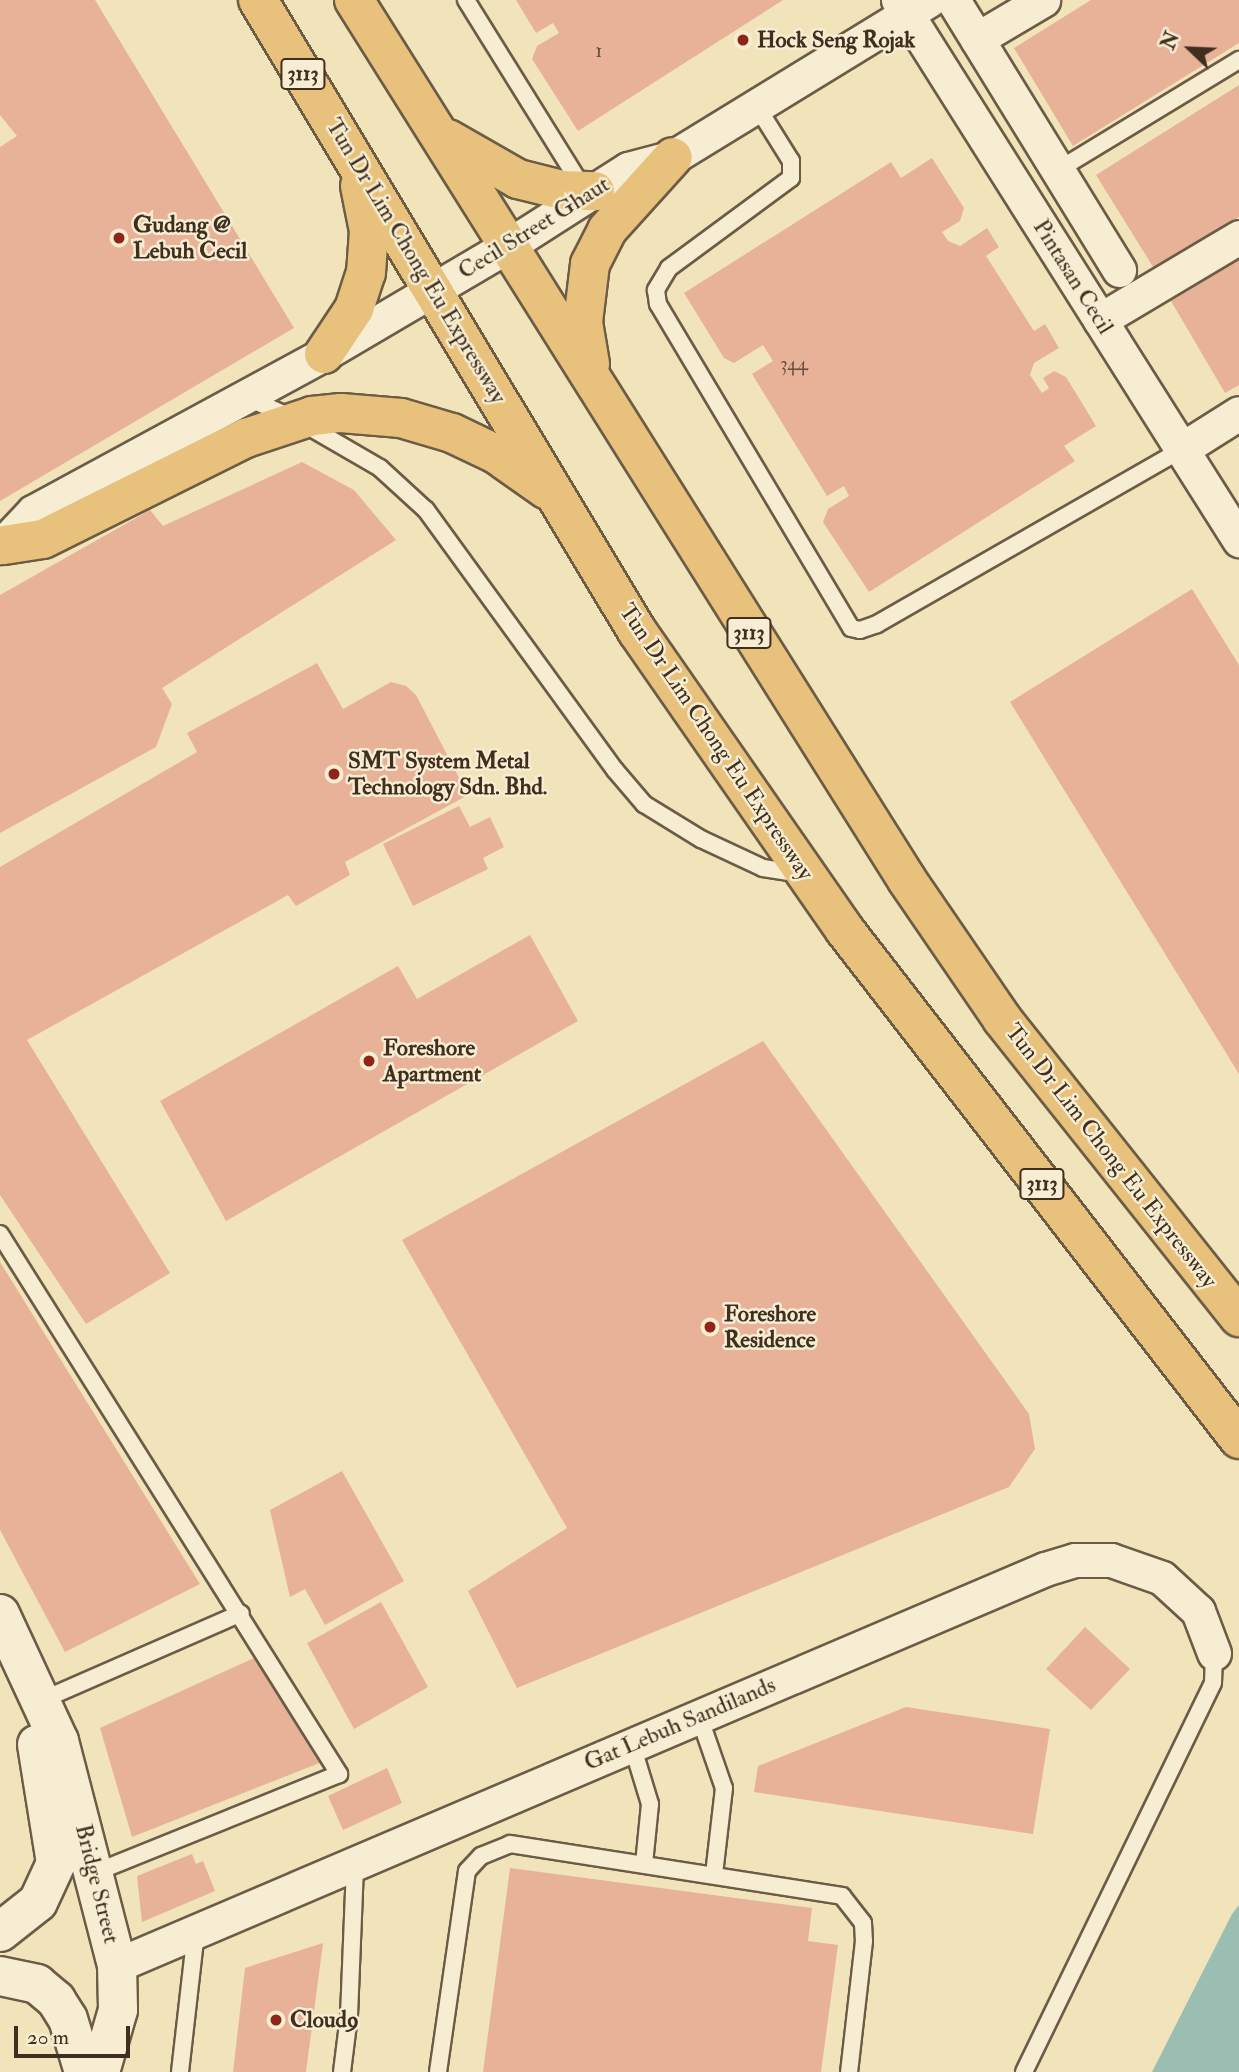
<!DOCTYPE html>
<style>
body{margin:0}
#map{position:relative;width:1239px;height:2072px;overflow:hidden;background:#f1e4ba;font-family:"IM FELL Double Pica",serif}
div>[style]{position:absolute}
.water>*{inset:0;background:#9bbeb3}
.building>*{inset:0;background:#e8b299}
.roads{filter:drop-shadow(2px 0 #6c5c46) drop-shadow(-2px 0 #6c5c46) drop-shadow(0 2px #6c5c46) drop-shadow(0 -2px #6c5c46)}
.lane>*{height:16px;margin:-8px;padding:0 8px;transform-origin:8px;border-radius:8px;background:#f6edd2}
.street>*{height:33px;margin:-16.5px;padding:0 16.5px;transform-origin:16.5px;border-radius:16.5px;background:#f6edd2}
.secondary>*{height:38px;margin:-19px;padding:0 19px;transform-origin:19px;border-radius:19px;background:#f6edd2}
.highway>*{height:38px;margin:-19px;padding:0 19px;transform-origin:19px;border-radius:19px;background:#e8c27d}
.dots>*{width:19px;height:19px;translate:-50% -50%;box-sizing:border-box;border:4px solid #f6edd2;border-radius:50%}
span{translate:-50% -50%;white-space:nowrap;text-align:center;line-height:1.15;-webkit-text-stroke:5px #f6edd2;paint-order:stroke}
.number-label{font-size:19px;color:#6a4f3e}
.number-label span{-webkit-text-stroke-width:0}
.shield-label span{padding:2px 5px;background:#f6edd2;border:2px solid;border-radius:5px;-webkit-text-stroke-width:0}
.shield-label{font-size:21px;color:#402e1f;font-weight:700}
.poi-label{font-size:23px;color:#402e1f;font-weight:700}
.left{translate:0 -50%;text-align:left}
.street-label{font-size:23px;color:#402e1f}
.north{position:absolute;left:1155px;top:14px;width:70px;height:70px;-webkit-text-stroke:5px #f6edd2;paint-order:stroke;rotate:293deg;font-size:19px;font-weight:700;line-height:28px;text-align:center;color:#402e1f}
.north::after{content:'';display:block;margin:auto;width:24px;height:32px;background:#402e1f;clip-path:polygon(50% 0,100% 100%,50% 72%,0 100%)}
.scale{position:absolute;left:14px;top:2026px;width:116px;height:32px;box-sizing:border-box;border:4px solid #402e1f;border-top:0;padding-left:9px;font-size:21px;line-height:24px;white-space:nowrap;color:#402e1f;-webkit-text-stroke:5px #f6edd2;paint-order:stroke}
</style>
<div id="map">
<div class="water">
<div style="clip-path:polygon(1239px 1905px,1239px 2072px,1152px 2072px,1232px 1914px)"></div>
</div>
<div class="building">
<div style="clip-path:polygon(0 0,95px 0,294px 328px,0 501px,0 147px,17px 136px,0 115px)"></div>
<div style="clip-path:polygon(516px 0,783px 0,578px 131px,532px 59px,537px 46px,559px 33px,553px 23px,536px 33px)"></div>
<div style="clip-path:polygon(1091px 0,1239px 0,1239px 43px,1073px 146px,1014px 48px)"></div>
<div style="clip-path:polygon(1239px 85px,1239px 217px,1155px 270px,1096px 175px)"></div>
<div style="clip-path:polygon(932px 158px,964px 208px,960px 221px,942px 232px,948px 241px,960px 246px,987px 228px,999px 247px,986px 256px,1034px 331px,1045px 324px,1059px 348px,1034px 363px,1030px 375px,1042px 393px,1049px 388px,1043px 378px,1054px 371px,1066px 377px,1096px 426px,1064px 446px,1075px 461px,869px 592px,823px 522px,828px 509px,849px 496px,844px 486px,827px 496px,752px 374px,773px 361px,763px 345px,734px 363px,724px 358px,684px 293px,891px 162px,901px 178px)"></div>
<div style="clip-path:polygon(1239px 259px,1239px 385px,1225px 393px,1171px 301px)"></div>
<div style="clip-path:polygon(302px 462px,354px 490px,396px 540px,162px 688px,172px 704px,156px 747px,0 833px,0 595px,150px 510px,163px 526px)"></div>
<div style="clip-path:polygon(1192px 589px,1239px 665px,1239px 1074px,1010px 702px)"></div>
<div style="clip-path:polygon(317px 663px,343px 709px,391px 682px,406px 686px,416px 695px,468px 795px,345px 862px,350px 875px,296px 906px,288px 895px,27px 1040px,170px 1273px,86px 1324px,0 1195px,0 867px,197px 752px,187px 733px)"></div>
<div style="clip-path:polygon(459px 806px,470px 827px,490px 817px,504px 847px,483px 858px,488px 869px,413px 906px,383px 844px)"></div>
<div style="clip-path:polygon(530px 935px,578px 1021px,226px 1221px,160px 1101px,398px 966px,417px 999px)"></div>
<div style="clip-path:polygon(763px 1041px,1029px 1414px,1035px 1449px,1009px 1487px,517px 1688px,468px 1591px,567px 1528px,402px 1240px)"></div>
<div style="clip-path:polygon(0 1262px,200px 1584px,65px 1652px,0 1530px)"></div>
<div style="clip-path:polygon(342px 1471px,404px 1581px,325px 1625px,305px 1589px,290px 1597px,270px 1510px)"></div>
<div style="clip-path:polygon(381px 1602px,428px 1687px,354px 1729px,307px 1643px)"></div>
<div style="clip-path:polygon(1085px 1627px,1130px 1669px,1091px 1710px,1046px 1669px)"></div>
<div style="clip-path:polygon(254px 1658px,322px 1762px,132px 1837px,100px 1728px)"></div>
<div style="clip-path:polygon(906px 1707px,1050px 1729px,1033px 1834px,754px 1792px,758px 1766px)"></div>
<div style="clip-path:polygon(387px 1768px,402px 1803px,343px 1830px,328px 1796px)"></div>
<div style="clip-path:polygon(192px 1854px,196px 1864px,203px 1861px,215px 1891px,142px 1922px,137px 1876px)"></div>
<div style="clip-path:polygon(510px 1868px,812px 1908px,808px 1941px,838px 1945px,821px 2072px,483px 2072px)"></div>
<div style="clip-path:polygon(323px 1943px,306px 2072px,233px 2072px,245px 1968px)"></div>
</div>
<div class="roads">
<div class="lane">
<div style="left:466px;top:0;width:221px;rotate:58.1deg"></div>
<div style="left:756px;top:105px;width:66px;rotate:58deg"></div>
<div style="left:791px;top:161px;width:17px;rotate:90deg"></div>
<div style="left:791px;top:178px;width:152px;rotate:143.6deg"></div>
<div style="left:669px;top:268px;width:26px;rotate:121deg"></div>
<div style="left:656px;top:290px;width:14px;rotate:82deg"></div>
<div style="left:658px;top:304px;width:377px;rotate:59.2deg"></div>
<div style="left:851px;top:628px;width:9px;rotate:13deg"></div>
<div style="left:860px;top:630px;width:18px;rotate:-19deg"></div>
<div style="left:877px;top:624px;width:352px;rotate:-29.8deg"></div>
<div style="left:1058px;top:170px;width:212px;rotate:-31.3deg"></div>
<div style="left:248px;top:398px;width:56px;rotate:24.3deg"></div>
<div style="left:299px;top:421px;width:94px;rotate:30.1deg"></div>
<div style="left:380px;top:468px;width:62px;rotate:42.4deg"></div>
<div style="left:426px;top:510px;width:321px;rotate:54deg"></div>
<div style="left:615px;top:770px;width:45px;rotate:49.5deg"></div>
<div style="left:644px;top:804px;width:67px;rotate:31.6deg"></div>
<div style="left:701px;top:839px;width:68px;rotate:25.1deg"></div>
<div style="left:763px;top:868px;width:36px;rotate:9deg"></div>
<div style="left:0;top:1234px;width:638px;rotate:57.88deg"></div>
<div style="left:339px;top:1774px;width:264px;rotate:158deg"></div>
<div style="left:40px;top:1701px;width:219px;rotate:-23.6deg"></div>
<div style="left:699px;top:1716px;width:76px;rotate:70.9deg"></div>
<div style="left:724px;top:1788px;width:87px;rotate:96.6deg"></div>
<div style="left:632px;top:1745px;width:62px;rotate:73deg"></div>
<div style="left:650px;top:1804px;width:60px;rotate:95.7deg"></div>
<div style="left:180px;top:2072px;width:142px;rotate:-83.5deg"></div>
<div style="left:342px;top:2072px;width:56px;rotate:-82.9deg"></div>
<div style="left:349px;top:2016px;width:152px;rotate:-87.7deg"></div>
<div style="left:438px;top:2072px;width:203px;rotate:-81.8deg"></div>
<div style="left:467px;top:1871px;width:21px;rotate:-47deg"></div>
<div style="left:481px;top:1856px;width:31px;rotate:-22deg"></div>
<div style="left:510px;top:1844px;width:336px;rotate:8.9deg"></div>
<div style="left:842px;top:1896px;width:34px;rotate:52deg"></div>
<div style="left:863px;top:1923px;width:18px;rotate:87deg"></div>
<div style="left:864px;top:1941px;width:132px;rotate:96.5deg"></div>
<div style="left:1024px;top:2072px;width:432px;rotate:-64.1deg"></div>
<div style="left:1213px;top:1683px;width:30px;rotate:-88deg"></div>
</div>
<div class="street">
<div style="left:898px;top:0;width:639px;rotate:57.73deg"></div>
<div style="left:953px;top:0;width:317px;rotate:58.4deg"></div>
<div style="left:977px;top:39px;width:77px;rotate:-30.6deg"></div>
<div style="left:1100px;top:320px;width:162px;rotate:-30.8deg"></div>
<div style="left:1182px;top:449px;width:67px;rotate:-32.3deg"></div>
<div style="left:0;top:547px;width:48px;rotate:-46.7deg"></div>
<div style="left:33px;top:512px;width:331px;rotate:-28.5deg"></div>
<div style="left:324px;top:354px;width:215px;rotate:-30.5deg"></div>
<div style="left:509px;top:245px;width:141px;rotate:-32.6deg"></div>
<div style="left:628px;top:169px;width:47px;rotate:-14.9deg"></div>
<div style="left:673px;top:157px;width:300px;rotate:-31.5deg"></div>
<div style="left:117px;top:1965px;width:1009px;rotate:-23.11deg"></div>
<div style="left:1045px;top:1569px;width:31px;rotate:-17deg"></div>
<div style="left:1075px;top:1560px;width:36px"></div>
<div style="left:1111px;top:1560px;width:54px;rotate:19.4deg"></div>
<div style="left:1162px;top:1578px;width:49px;rotate:42.5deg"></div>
<div style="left:1198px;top:1611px;width:45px;rotate:69.1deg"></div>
</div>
<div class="secondary">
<div style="left:0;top:1614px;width:140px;rotate:65.1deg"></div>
<div style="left:59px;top:1741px;width:231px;rotate:75.5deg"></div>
<div style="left:117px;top:1965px;width:45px;rotate:88.7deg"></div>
<div style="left:118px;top:2010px;width:65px;rotate:106.2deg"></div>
<div style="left:0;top:1932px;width:48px;rotate:-38.3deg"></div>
<div style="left:38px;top:1902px;width:43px;rotate:-65.2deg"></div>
<div style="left:56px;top:1863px;width:120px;rotate:-99.1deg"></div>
<div style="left:0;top:1976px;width:38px;rotate:12deg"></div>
<div style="left:37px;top:1984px;width:25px;rotate:40deg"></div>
<div style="left:56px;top:2000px;width:22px;rotate:58deg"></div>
<div style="left:68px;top:2019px;width:55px;rotate:73.2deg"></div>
</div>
<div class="highway">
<div style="left:258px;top:0;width:736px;rotate:59.01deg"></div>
<div style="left:637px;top:631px;width:363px;rotate:55.2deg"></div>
<div style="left:844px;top:929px;width:645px;rotate:52.24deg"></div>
<div style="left:354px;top:0;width:1039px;rotate:57.85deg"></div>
<div style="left:907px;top:880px;width:168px;rotate:55.6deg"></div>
<div style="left:1002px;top:1019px;width:381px;rotate:51.5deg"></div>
<div style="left:448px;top:139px;width:81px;rotate:29.7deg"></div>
<div style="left:518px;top:179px;width:45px;rotate:14deg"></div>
<div style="left:562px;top:190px;width:33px;rotate:2deg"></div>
<div style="left:324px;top:354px;width:54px;rotate:-56.3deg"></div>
<div style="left:354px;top:309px;width:38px;rotate:-72deg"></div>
<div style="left:366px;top:273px;width:42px;rotate:-85.9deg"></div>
<div style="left:369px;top:231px;width:46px;rotate:-101.3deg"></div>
<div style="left:590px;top:364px;width:43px;rotate:-99.5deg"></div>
<div style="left:583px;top:322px;width:58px;rotate:-83.1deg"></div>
<div style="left:590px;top:264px;width:38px;rotate:-63deg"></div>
<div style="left:607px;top:230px;width:98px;rotate:-47.9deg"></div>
<div style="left:4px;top:545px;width:39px;rotate:-9deg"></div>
<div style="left:43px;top:539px;width:227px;rotate:-26.5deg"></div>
<div style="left:246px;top:438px;width:70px;rotate:-18.4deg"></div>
<div style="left:312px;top:416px;width:29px;rotate:-6deg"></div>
<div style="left:341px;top:413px;width:60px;rotate:4.8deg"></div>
<div style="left:401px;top:418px;width:53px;rotate:16.4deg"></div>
<div style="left:452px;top:433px;width:49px;rotate:25.5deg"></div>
<div style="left:496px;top:454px;width:62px;rotate:35.2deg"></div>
</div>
</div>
<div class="dots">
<div style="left:743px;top:40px;background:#8f2418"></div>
<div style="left:119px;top:238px;background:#8f2418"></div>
<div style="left:334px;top:774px;background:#8f2418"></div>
<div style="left:369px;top:1061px;background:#8f2418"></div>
<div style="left:710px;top:1327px;background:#8f2418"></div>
<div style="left:276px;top:2020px;background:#8f2418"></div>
</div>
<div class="number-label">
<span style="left:599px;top:52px">1</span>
<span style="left:794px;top:365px">344</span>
</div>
<div class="shield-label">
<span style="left:303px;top:74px">3113</span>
<span style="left:749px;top:633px">3113</span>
<span style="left:1042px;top:1184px">3113</span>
</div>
<div class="poi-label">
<span class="left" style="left:757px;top:40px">Hock Seng Rojak</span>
<span class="left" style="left:133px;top:238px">Gudang @<br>Lebuh Cecil</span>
<span class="left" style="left:348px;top:774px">SMT System Metal<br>Technology Sdn. Bhd.</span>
<span class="left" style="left:383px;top:1061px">Foreshore<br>Apartment</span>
<span class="left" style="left:724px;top:1327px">Foreshore<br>Residence</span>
<span class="left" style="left:290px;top:2020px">Cloud9</span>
</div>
<div class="street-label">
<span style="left:534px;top:228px;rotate:-32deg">Cecil Street Ghaut</span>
<span style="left:416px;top:261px;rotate:59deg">Tun Dr Lim Chong Eu Expressway</span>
<span style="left:1073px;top:277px;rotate:58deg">Pintasan Cecil</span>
<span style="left:716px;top:742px;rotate:56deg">Tun Dr Lim Chong Eu Expressway</span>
<span style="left:1111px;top:1156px;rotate:52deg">Tun Dr Lim Chong Eu Expressway</span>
<span style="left:680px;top:1724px;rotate:-23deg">Gat Lebuh Sandilands</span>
<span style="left:97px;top:1884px;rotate:76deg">Bridge Street</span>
</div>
<div class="north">N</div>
<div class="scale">20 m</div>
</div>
